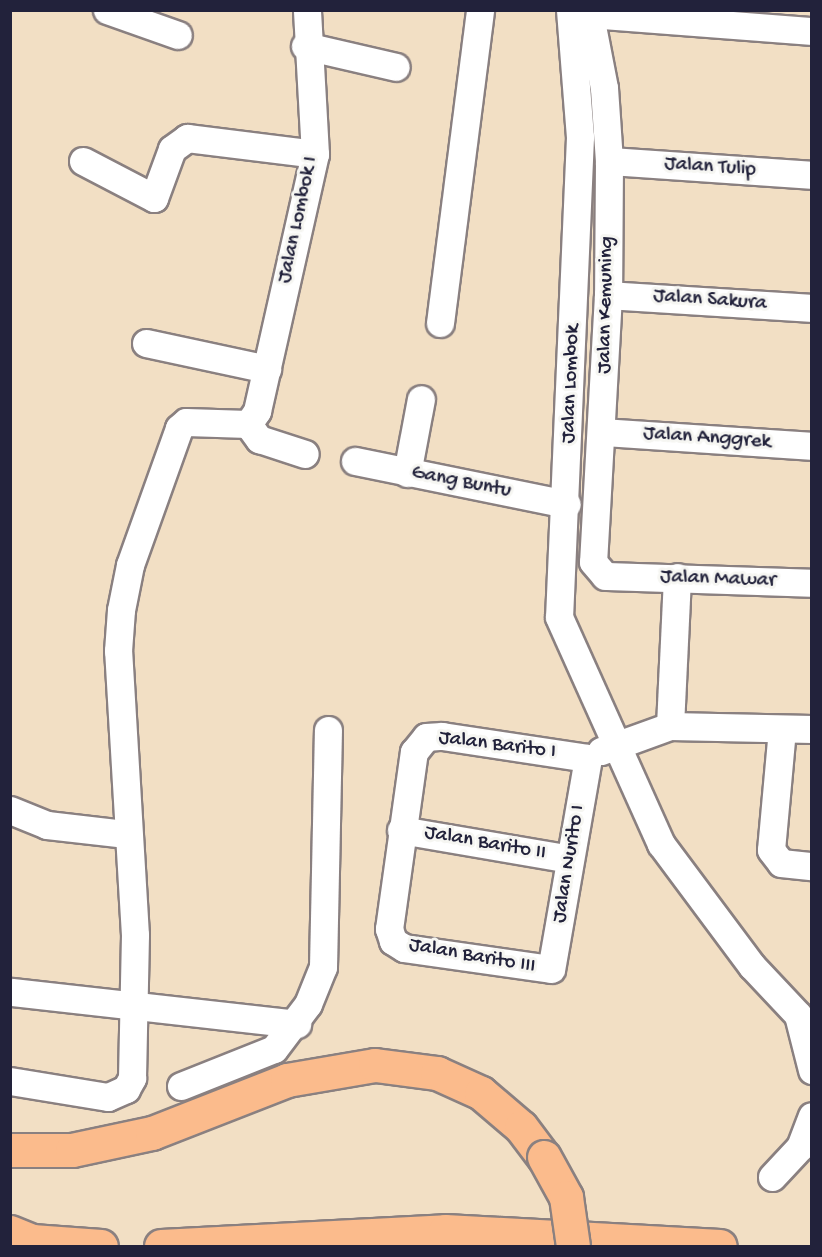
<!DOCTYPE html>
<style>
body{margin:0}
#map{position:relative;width:822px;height:1257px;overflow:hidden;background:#f2dfc4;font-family:"Gochi Hand",sans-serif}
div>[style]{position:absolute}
.roads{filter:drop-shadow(2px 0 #8a8080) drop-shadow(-2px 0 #8a8080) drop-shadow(0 2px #8a8080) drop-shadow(0 -2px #8a8080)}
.street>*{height:27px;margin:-13.5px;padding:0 13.5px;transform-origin:13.5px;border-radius:13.5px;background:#fff}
.highway>*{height:33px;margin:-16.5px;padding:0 16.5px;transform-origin:16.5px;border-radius:16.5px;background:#fbbb8c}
.bridges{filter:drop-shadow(2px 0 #8a8080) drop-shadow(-2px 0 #8a8080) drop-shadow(0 2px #8a8080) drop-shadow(0 -2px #8a8080)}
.highway-bridge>*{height:33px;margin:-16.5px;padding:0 16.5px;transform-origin:16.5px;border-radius:16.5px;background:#fbbb8c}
span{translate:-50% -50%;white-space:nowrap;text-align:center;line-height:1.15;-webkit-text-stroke:6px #f6f6f2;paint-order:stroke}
.street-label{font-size:21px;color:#22223b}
.frame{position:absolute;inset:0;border:12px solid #22223b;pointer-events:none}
</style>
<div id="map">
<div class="roads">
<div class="street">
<div style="left:107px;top:10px;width:75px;rotate:19.4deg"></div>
<div style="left:570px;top:10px;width:127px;rotate:85.5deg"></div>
<div style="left:580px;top:137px;width:480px;rotate:92.5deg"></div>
<div style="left:559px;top:617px;width:249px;rotate:65.8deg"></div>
<div style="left:661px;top:844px;width:152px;rotate:53.3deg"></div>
<div style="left:752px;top:966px;width:67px;rotate:46.8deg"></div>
<div style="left:798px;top:1015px;width:57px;rotate:75.7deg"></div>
<div style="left:589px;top:10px;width:79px;rotate:79.1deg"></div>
<div style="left:604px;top:88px;width:73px;rotate:86.1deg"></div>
<div style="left:609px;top:161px;width:134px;rotate:90.4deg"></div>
<div style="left:608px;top:295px;width:267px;rotate:93.2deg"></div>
<div style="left:593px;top:562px;width:18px;rotate:49deg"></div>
<div style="left:605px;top:576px;width:207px;rotate:1.9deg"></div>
<div style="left:590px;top:14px;width:223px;rotate:4.4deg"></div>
<div style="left:305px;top:46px;width:93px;rotate:13deg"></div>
<div style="left:83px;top:161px;width:80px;rotate:27.5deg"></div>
<div style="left:154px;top:198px;width:52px;rotate:-69.8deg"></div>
<div style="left:172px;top:149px;width:19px;rotate:-36deg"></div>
<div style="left:187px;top:138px;width:129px;rotate:7.1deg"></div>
<div style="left:609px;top:161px;width:203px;rotate:3.9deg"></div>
<div style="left:608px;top:295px;width:204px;rotate:3.6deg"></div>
<div style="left:440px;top:323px;width:316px;rotate:-82.7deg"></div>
<div style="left:146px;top:343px;width:124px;rotate:12.1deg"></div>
<div style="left:248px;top:424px;width:16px;rotate:-55deg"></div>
<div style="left:257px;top:411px;width:263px;rotate:-77.3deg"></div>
<div style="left:315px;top:154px;width:144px;rotate:-93.2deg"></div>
<div style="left:248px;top:424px;width:19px;rotate:54deg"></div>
<div style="left:259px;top:439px;width:48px;rotate:18.1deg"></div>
<div style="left:603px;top:432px;width:209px;rotate:3.8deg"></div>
<div style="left:355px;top:461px;width:216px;rotate:11.5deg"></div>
<div style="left:407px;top:473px;width:75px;rotate:-79.3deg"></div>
<div style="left:670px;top:726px;width:149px;rotate:-87.3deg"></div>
<div style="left:782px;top:729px;width:121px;rotate:95.2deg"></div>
<div style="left:771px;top:850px;width:16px;rotate:52deg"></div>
<div style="left:781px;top:863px;width:31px;rotate:6deg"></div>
<div style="left:442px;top:736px;width:148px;rotate:8.6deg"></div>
<div style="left:588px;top:758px;width:214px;rotate:99.9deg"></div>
<div style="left:551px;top:969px;width:148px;rotate:-171.9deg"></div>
<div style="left:404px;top:948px;width:13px;rotate:-148deg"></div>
<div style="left:393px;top:941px;width:13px;rotate:-108deg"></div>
<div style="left:389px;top:929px;width:179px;rotate:-82deg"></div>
<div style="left:414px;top:752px;width:19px;rotate:-51deg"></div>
<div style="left:426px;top:737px;width:16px;rotate:-4deg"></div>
<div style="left:601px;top:751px;width:73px;rotate:-19.9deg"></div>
<div style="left:670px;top:726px;width:142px;rotate:1.2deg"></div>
<div style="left:10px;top:810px;width:40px;rotate:22deg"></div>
<div style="left:47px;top:825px;width:80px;rotate:6.5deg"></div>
<div style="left:401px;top:830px;width:171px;rotate:9.7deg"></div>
<div style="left:12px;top:992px;width:287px;rotate:6.4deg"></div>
<div style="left:10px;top:1081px;width:99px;rotate:9.3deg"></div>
<div style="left:108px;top:1097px;width:20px;rotate:-24deg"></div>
<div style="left:126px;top:1089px;width:13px;rotate:-61deg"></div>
<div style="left:132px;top:1078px;width:143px;rotate:-88.8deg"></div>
<div style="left:135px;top:935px;width:285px;rotate:-93.4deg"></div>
<div style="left:118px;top:651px;width:41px;rotate:-85.8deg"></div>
<div style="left:121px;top:610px;width:46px;rotate:-78.7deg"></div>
<div style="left:130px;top:565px;width:145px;rotate:-70.3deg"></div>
<div style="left:179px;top:428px;width:9px;rotate:-41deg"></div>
<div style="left:186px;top:422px;width:62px;rotate:1.8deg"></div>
<div style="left:181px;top:1086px;width:100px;rotate:-21.7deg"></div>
<div style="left:274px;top:1049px;width:56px;rotate:-52.9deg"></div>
<div style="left:308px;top:1004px;width:40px;rotate:-68deg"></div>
<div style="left:323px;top:967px;width:237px;rotate:-88.8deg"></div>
<div style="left:772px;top:1177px;width:41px;rotate:-47deg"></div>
<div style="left:800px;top:1147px;width:33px;rotate:-69deg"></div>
</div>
<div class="highway">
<div style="left:10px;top:1150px;width:62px"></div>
<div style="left:72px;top:1150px;width:82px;rotate:-12deg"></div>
<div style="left:152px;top:1133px;width:145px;rotate:-21.4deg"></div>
<div style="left:287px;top:1080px;width:89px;rotate:-9.7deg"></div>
<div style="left:375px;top:1065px;width:63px;rotate:7.4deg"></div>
<div style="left:437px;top:1073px;width:48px;rotate:24.4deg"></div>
<div style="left:481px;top:1093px;width:52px;rotate:40.4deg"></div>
<div style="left:521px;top:1127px;width:38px;rotate:53deg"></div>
<div style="left:10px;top:1232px;width:24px;rotate:22deg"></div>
<div style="left:32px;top:1241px;width:69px;rotate:4.1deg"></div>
<div style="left:161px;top:1246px;width:284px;rotate:-3deg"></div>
<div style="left:445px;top:1231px;width:275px;rotate:3.1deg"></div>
</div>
</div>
<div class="bridges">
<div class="highway-bridge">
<div style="left:544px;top:1157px;width:46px;rotate:61.2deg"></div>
<div style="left:566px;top:1197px;width:49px;rotate:81.9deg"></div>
</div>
</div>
<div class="street-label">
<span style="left:710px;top:168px;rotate:4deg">Jalan Tulip</span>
<span style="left:299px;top:220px;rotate:-78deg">Jalan Lombok I</span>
<span style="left:710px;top:301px;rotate:4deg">Jalan Sakura</span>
<span style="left:607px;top:305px;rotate:-89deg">Jalan Kemuning</span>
<span style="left:572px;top:384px;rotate:-88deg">Jalan Lombok</span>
<span style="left:707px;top:439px;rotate:4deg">Jalan Anggrek</span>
<span style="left:461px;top:483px;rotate:11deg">Gang Buntu</span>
<span style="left:718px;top:580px;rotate:2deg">Jalan Mawar</span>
<span style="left:497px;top:746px;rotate:7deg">Jalan Barito I</span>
<span style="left:485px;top:844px;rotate:10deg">Jalan Barito II</span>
<span style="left:570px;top:864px;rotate:-81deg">Jalan Nurito I</span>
<span style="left:472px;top:957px;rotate:10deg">Jalan Barito III</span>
</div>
<div class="frame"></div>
</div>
